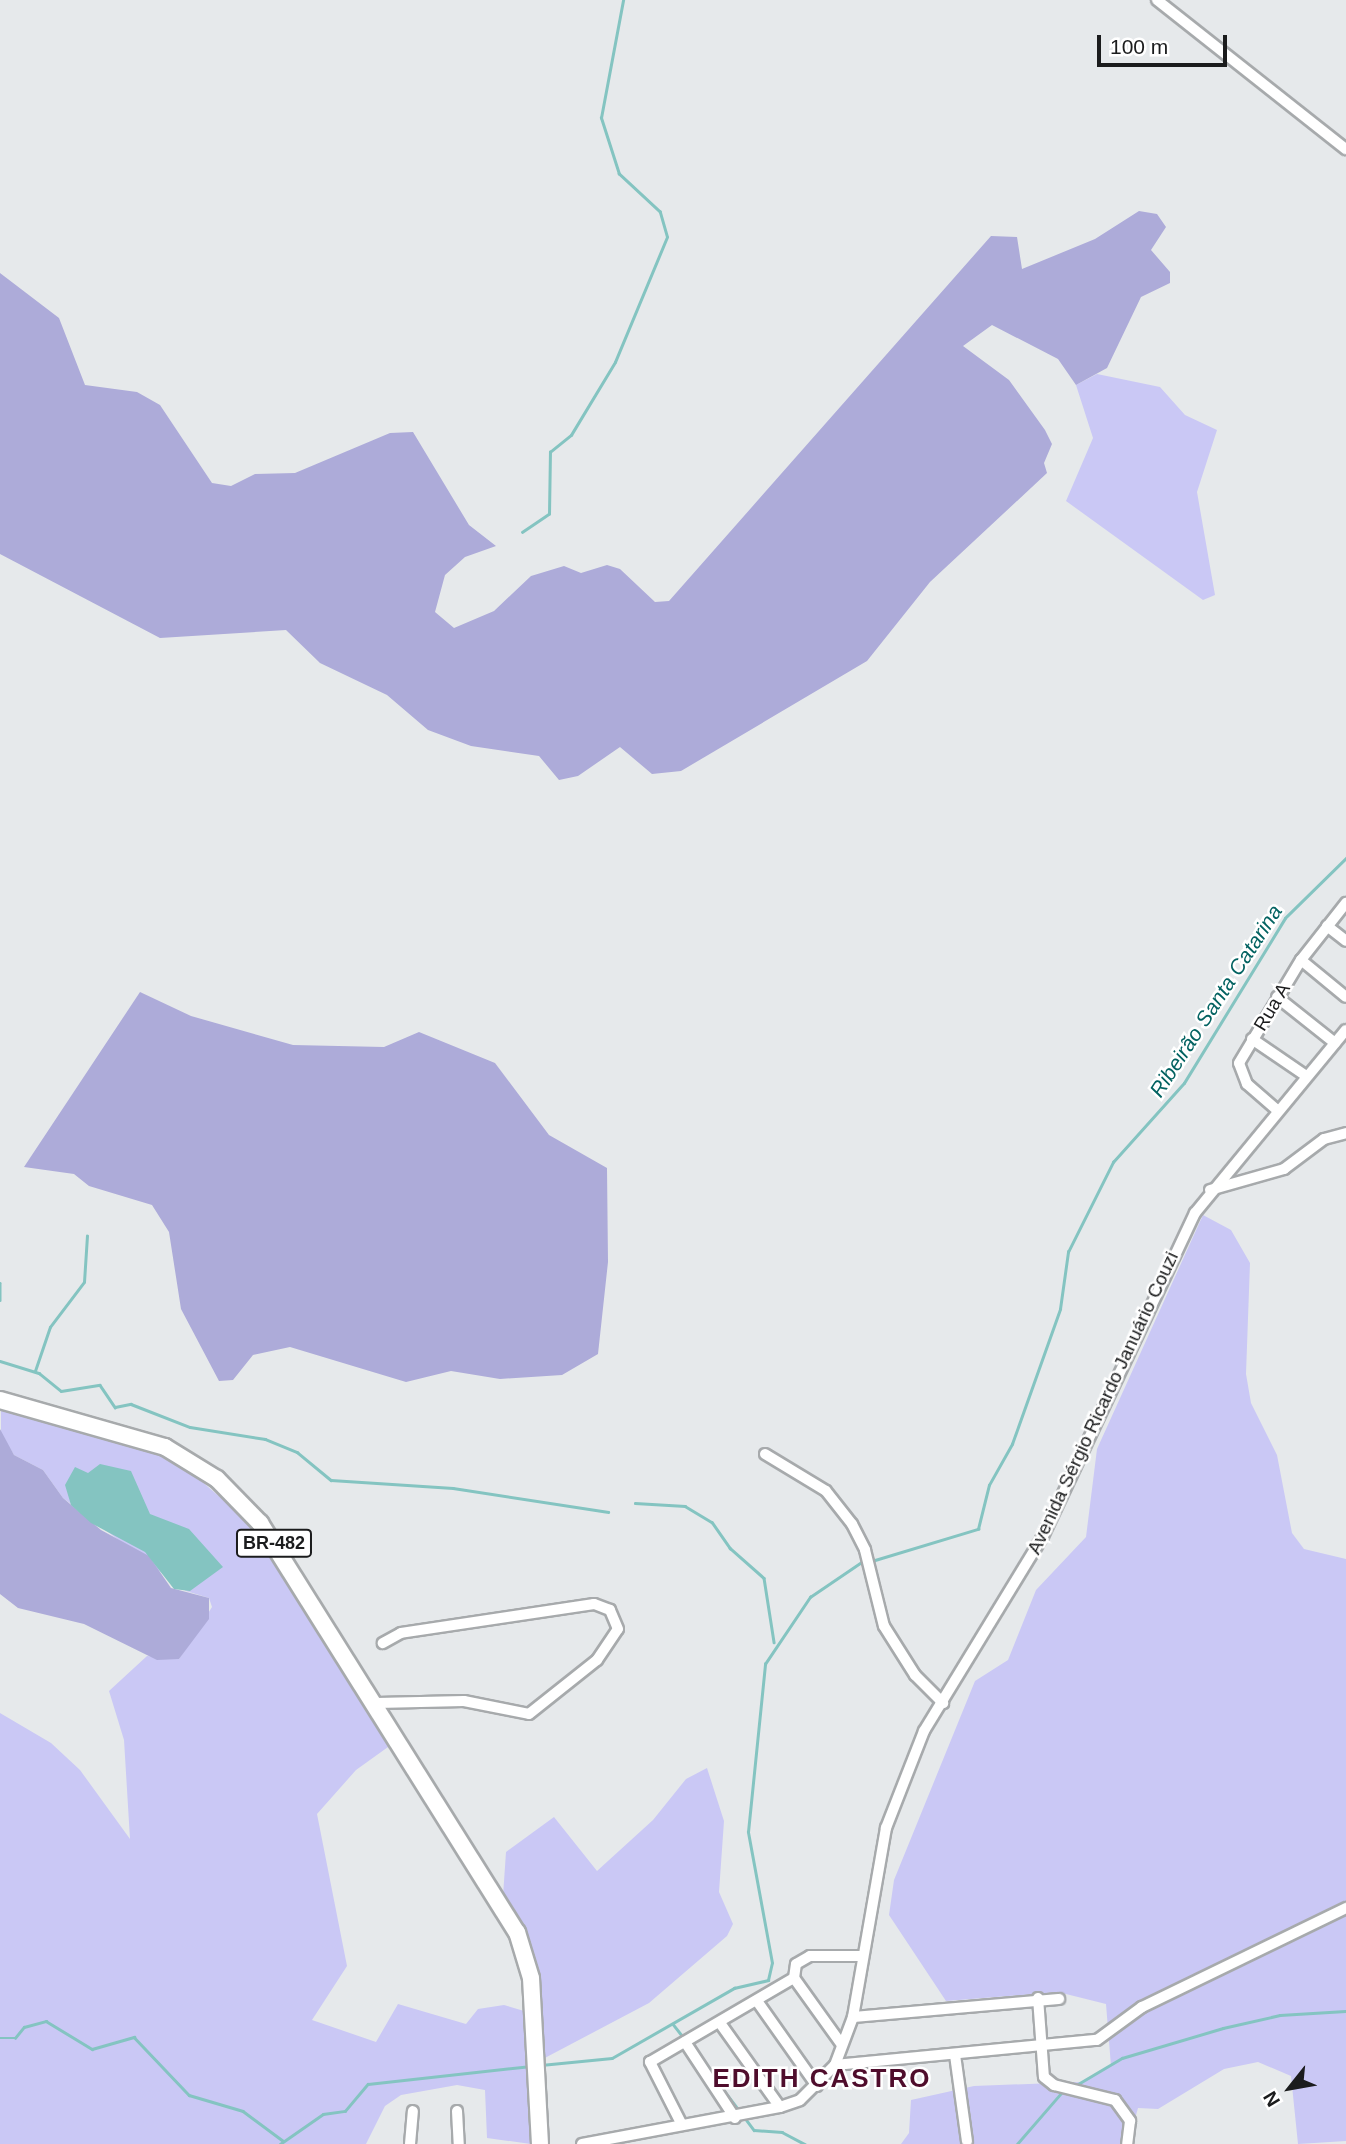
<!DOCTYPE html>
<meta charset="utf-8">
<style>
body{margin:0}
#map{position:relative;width:1346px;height:2144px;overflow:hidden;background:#e6e9eb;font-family:Arial,sans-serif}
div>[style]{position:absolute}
.green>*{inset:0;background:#cac8f5}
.forest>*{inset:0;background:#adabd9}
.water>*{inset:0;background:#84c4c1}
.stream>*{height:2.5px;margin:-1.25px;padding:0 1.25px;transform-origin:1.25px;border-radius:1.25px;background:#84c4c1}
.roads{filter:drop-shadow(2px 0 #a7aaac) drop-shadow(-2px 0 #a7aaac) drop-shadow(0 2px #a7aaac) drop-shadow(0 -2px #a7aaac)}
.minor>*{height:10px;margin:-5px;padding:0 5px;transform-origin:5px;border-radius:5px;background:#fff}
.highway>*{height:16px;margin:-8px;padding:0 8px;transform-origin:8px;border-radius:8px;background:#fff}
span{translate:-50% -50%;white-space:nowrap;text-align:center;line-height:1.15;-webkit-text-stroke:5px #fff;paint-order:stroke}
.shield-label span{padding:2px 5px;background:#fff;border:2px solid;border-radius:5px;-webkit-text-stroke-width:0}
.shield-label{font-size:18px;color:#1b1c1d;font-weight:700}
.street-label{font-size:19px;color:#1b1c1d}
.water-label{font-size:21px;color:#026261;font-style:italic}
.district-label{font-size:26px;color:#4f0d2c;font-weight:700;letter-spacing:2px}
.north{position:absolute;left:1255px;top:2053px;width:70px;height:70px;-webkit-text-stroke:5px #fff;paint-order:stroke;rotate:239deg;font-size:19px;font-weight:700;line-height:28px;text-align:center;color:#1b1c1d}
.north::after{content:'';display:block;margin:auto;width:24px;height:32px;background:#1b1c1d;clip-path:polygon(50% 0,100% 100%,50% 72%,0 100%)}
.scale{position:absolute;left:1097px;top:35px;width:130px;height:32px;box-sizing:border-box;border:4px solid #1b1c1d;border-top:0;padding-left:9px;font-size:21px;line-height:24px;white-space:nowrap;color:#1b1c1d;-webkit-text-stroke:5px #fff;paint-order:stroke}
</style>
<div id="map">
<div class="green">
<div style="clip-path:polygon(1097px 374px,1160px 387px,1185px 415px,1217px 430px,1197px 492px,1215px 595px,1203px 600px,1066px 501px,1093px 438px,1076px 385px)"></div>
<div style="clip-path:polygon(1203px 1215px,1231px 1230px,1250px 1263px,1246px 1374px,1251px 1403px,1277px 1455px,1292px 1533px,1304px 1549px,1346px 1559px,1346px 2141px,1298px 2144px,1291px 2076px,1258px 2062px,1224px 2069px,1158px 2109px,1138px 2108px,1128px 2144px,901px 2144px,909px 2133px,911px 2100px,974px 2086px,1081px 2082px,1111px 2066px,1106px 2004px,1058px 1992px,946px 2001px,889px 1915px,894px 1880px,975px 1681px,1008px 1660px,1036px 1590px,1086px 1537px,1097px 1449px)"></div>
<div style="clip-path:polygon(1px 1405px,118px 1435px,176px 1459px,260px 1532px,395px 1742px,356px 1770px,317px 1814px,347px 1966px,312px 2020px,376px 2042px,398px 2004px,466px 2024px,478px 2009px,504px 2005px,524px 2011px,531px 2144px,487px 2138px,485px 2090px,457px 2085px,401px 2095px,385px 2106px,366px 2144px,0 2144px,0 1713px,51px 1743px,80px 1770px,130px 1839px,124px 1740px,109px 1691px,147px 1656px,179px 1659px,212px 1607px,209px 1598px,186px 1591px,63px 1498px,43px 1470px,14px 1455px,1px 1434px)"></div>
<div style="clip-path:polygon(707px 1768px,724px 1821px,719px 1892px,733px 1924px,727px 1936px,649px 2003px,541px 2060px,539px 1978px,526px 1933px,503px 1896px,506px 1852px,554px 1817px,597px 1871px,653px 1820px,686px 1779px)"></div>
</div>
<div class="forest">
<div style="clip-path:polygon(1139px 211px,1157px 214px,1166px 227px,1151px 250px,1170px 272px,1170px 283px,1141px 297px,1107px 368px,1076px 385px,1058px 359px,992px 325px,963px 346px,1009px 380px,1045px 430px,1052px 444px,1044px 463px,1047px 473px,930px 582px,867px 661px,681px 771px,652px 774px,620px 747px,578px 776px,559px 780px,539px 756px,471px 746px,428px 730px,387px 695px,320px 663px,286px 630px,160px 638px,0 554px,0 273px,59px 318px,85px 385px,137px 392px,160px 405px,212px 483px,231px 486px,255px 474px,295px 473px,390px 433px,413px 432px,469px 525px,496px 546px,465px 557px,445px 575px,435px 612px,454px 628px,494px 611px,531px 576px,564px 566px,581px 573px,607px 565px,620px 569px,655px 602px,669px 601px,991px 236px,1017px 237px,1022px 269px,1095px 239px)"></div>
<div style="clip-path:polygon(140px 992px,191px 1016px,293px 1045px,384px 1047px,419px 1032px,495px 1063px,549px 1135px,607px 1168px,608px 1262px,598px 1354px,562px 1375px,500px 1379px,451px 1371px,406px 1382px,290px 1347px,253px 1355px,233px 1380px,219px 1381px,181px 1309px,169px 1232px,152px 1205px,89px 1186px,74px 1174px,24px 1167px)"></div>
<div style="clip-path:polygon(0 1429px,14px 1455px,43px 1470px,63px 1498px,101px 1530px,149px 1556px,171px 1588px,209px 1598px,209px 1619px,179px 1659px,157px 1660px,84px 1624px,18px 1608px,0 1594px)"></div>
</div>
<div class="water">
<div style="clip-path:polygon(100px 1464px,131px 1471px,150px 1514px,189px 1529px,223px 1567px,190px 1591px,174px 1589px,145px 1552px,91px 1523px,71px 1505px,65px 1485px,75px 1467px,88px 1473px)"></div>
</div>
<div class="stream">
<div style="left:522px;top:532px;width:32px;rotate:-34deg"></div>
<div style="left:549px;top:514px;width:62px;rotate:-89.1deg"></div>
<div style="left:550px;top:452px;width:27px;rotate:-39deg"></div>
<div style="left:571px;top:435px;width:85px;rotate:-58.9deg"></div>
<div style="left:615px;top:362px;width:135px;rotate:-67.4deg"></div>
<div style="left:667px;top:237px;width:26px;rotate:-106deg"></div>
<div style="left:660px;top:212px;width:56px;rotate:-137.2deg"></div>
<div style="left:619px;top:174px;width:59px;rotate:-107.8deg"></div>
<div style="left:601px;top:118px;width:120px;rotate:-79.4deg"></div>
<div style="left:0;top:1283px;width:17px;rotate:90deg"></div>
<div style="left:0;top:1361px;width:41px;rotate:17.1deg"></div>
<div style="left:39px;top:1373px;width:28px;rotate:39deg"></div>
<div style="left:61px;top:1391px;width:39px;rotate:-9deg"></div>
<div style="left:100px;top:1385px;width:27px;rotate:56deg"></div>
<div style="left:115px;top:1407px;width:16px;rotate:-11deg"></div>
<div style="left:131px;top:1404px;width:63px;rotate:21.3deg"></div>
<div style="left:190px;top:1427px;width:76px;rotate:9.1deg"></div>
<div style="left:265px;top:1439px;width:35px;rotate:22deg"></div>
<div style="left:297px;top:1452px;width:44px;rotate:39.5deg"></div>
<div style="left:331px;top:1480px;width:122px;rotate:3.8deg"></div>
<div style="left:453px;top:1488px;width:157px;rotate:8.8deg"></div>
<div style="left:35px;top:1371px;width:46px;rotate:-71.2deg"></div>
<div style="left:50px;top:1327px;width:56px;rotate:-52.9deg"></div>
<div style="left:84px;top:1282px;width:46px;rotate:-86.3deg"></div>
<div style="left:635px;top:1503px;width:50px;rotate:3.4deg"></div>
<div style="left:685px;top:1506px;width:31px;rotate:31deg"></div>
<div style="left:712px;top:1522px;width:32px;rotate:55deg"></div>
<div style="left:730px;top:1548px;width:45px;rotate:41.4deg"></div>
<div style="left:764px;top:1578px;width:65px;rotate:81.1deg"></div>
<div style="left:875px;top:1560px;width:108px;rotate:-16.8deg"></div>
<div style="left:978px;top:1529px;width:45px;rotate:-76deg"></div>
<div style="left:989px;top:1485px;width:47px;rotate:-60.7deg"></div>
<div style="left:1012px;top:1444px;width:143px;rotate:-70.4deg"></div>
<div style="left:1060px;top:1309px;width:58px;rotate:-82deg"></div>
<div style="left:1068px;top:1252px;width:101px;rotate:-63.4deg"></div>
<div style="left:1113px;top:1162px;width:106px;rotate:-48.1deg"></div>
<div style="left:1184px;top:1083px;width:193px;rotate:-58.5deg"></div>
<div style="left:1285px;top:918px;width:86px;rotate:-44.5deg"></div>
<div style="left:673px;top:2024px;width:18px;rotate:52deg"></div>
<div style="left:0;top:2038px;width:15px"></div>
<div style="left:15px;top:2038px;width:14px;rotate:-51deg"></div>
<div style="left:24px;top:2027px;width:23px;rotate:-15deg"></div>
<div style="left:46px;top:2021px;width:54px;rotate:31.3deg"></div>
<div style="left:92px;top:2049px;width:44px;rotate:-15.9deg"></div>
<div style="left:134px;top:2037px;width:80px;rotate:46.5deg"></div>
<div style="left:189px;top:2095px;width:56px;rotate:16.5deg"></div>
<div style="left:243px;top:2111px;width:49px;rotate:36.6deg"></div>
<div style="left:541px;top:2065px;width:71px;rotate:-5.6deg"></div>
<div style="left:612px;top:2058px;width:141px;rotate:-29.8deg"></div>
<div style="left:734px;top:1988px;width:35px;rotate:-13deg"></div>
<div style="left:768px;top:1980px;width:17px;rotate:-77deg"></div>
<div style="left:772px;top:1963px;width:133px;rotate:-100.4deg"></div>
<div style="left:748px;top:1832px;width:169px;rotate:-84.2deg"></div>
<div style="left:765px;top:1664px;width:81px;rotate:-56.1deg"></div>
<div style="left:810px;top:1597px;width:64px;rotate:-34.2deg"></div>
<div style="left:717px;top:2081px;width:39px;rotate:53deg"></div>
<div style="left:1078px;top:2084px;width:51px;rotate:-30.6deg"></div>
<div style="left:1122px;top:2058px;width:105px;rotate:-16.5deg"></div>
<div style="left:1223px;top:2028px;width:58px;rotate:-12.8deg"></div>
<div style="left:1280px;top:2015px;width:66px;rotate:-3.5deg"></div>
<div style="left:745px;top:2118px;width:15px;rotate:53deg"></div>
<div style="left:754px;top:2130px;width:28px;rotate:4deg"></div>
<div style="left:782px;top:2132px;width:26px;rotate:28deg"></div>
<div style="left:280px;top:2144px;width:52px;rotate:-34.9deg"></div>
<div style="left:323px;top:2114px;width:22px;rotate:-8deg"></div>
<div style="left:345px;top:2111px;width:35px;rotate:-50deg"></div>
<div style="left:368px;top:2084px;width:164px;rotate:-6.3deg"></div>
<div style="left:1017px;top:2144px;width:69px;rotate:-49.1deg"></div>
</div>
<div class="roads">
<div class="minor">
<div style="left:1157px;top:0;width:241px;rotate:38.3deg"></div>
<div style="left:1327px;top:926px;width:24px;rotate:38deg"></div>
<div style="left:1301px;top:960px;width:58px;rotate:39.4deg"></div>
<div style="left:1277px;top:997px;width:74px;rotate:38.4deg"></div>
<div style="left:1252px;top:1039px;width:65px;rotate:34.4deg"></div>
<div style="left:1277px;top:1110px;width:40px;rotate:-139deg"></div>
<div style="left:1247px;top:1084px;width:22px;rotate:-111deg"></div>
<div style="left:1239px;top:1063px;width:120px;rotate:-59deg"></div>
<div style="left:1301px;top:960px;width:73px;rotate:-51.7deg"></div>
<div style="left:1210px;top:1190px;width:77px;rotate:-15.8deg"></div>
<div style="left:1284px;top:1169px;width:50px;rotate:-36.9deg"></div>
<div style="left:1324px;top:1139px;width:23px;rotate:-15deg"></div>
<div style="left:765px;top:1454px;width:71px;rotate:31.2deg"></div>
<div style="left:826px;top:1491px;width:42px;rotate:51.8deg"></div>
<div style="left:852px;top:1524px;width:29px;rotate:63deg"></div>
<div style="left:865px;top:1550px;width:78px;rotate:76deg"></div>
<div style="left:884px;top:1626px;width:58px;rotate:57.7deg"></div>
<div style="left:915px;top:1675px;width:40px;rotate:45deg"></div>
<div style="left:377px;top:1703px;width:87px;rotate:-1.3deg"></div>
<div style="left:464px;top:1701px;width:66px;rotate:11.3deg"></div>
<div style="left:529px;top:1714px;width:87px;rotate:-38.5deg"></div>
<div style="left:597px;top:1660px;width:37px;rotate:-56deg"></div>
<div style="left:618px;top:1629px;width:21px;rotate:-113deg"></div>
<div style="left:610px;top:1610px;width:17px;rotate:-159deg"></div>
<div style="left:594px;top:1604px;width:195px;rotate:171.5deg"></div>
<div style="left:401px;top:1633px;width:21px;rotate:151deg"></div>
<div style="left:794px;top:1978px;width:14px;rotate:-82deg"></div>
<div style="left:796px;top:1964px;width:16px;rotate:-30deg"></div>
<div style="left:810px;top:1956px;width:53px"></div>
<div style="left:794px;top:1978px;width:82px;rotate:54.4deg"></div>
<div style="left:1038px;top:1998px;width:79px;rotate:85.7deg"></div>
<div style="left:1044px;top:2077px;width:13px;rotate:39deg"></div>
<div style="left:1054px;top:2085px;width:63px;rotate:13.8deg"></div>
<div style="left:1115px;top:2100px;width:26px;rotate:54deg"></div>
<div style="left:1130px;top:2121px;width:23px;rotate:97deg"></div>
<div style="left:757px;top:2001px;width:104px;rotate:54.8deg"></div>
<div style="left:853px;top:2017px;width:207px;rotate:-5deg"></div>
<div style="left:720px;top:2023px;width:103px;rotate:54.5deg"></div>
<div style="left:685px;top:2042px;width:91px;rotate:56.7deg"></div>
<div style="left:955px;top:2055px;width:87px;rotate:82.1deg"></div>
<div style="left:835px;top:2065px;width:263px;rotate:-5.5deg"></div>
<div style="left:1097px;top:2040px;width:56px;rotate:-36.3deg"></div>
<div style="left:1142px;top:2007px;width:227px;rotate:-25.9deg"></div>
<div style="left:457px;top:2111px;width:33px;rotate:87deg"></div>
<div style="left:682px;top:2125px;width:71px;rotate:-116.9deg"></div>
<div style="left:650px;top:2062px;width:167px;rotate:-30.3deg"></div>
<div style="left:410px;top:2144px;width:33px;rotate:-85deg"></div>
<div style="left:582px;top:2144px;width:201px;rotate:-10.6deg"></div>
<div style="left:780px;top:2107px;width:21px;rotate:-19deg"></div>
<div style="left:800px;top:2100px;width:49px;rotate:-45deg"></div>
<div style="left:835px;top:2065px;width:51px;rotate:-69.4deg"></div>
<div style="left:853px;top:2017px;width:192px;rotate:-80.1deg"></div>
<div style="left:886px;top:1828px;width:104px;rotate:-68.6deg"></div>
<div style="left:924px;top:1731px;width:228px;rotate:-58.6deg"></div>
<div style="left:1043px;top:1536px;width:357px;rotate:-64.8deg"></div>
<div style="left:1195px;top:1213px;width:237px;rotate:-50.5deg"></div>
</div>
<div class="highway">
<div style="left:0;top:1400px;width:172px;rotate:15.9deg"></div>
<div style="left:165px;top:1447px;width:61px;rotate:31.6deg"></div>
<div style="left:217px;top:1479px;width:62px;rotate:45.7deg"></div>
<div style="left:260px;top:1523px;width:483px;rotate:57.9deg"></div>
<div style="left:517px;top:1932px;width:48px;rotate:73.1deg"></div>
<div style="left:531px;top:1978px;width:166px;rotate:86.9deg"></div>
</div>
</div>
<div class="shield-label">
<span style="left:274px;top:1543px">BR-482</span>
</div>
<div class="street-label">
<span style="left:1272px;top:1007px;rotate:-59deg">Rua A</span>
<span style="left:1103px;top:1403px;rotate:-65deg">Avenida Sérgio Ricardo Januário Couzi</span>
</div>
<div class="water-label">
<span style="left:1216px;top:1001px;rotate:-57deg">Ribeirão Santa Catarina</span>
</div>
<div class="district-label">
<span style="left:822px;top:2079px">EDITH CASTRO</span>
</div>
<div class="north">N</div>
<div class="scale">100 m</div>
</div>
